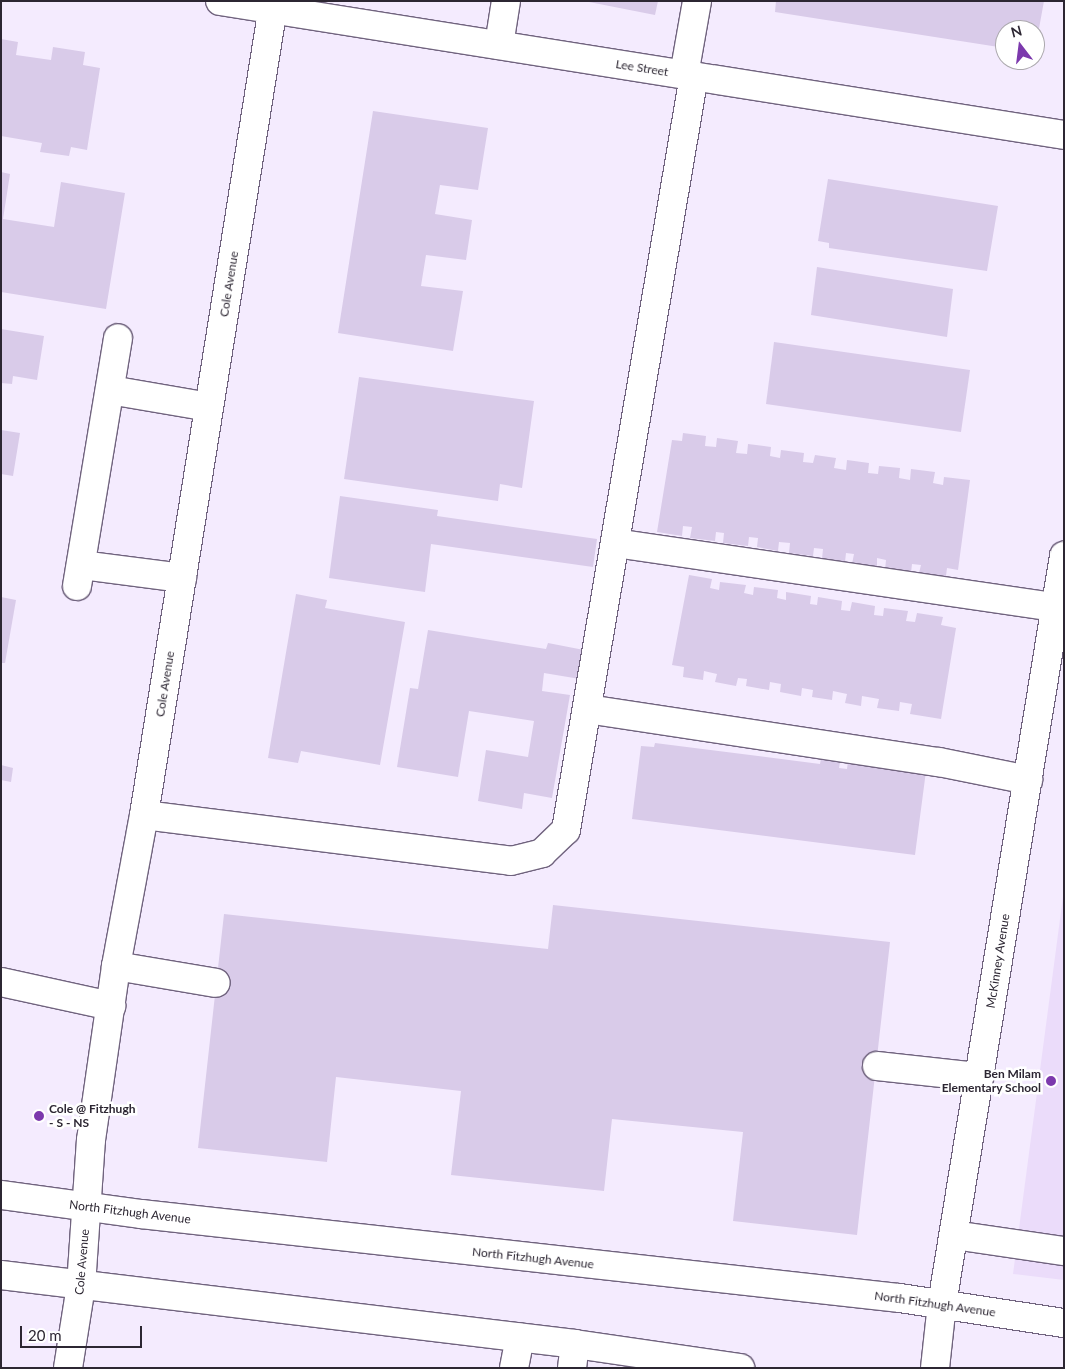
<!DOCTYPE html>
<style>
body{margin:0}
#map{position:relative;width:1065px;height:1369px;overflow:hidden;background:#f4ebfe;font-family:Lato,sans-serif}
div>[style]{position:absolute}
.built>*{inset:0;background:#ebdcfa}
.building>*{inset:0;background:#d9cbe9}
.roads{filter:drop-shadow(1px 0 #70637e) drop-shadow(-1px 0 #70637e) drop-shadow(0 1px #70637e) drop-shadow(0 -1px #70637e)}
.minor>*{height:28px;margin:-14px;padding:0 14px;transform-origin:14px;border-radius:14px;background:#fff}
.major>*{height:28px;margin:-14px;padding:0 14px;transform-origin:14px;border-radius:14px;background:#fff}
.dots>*{width:14px;height:14px;translate:-50% -50%;box-sizing:border-box;border:2px solid #fff;border-radius:50%}
span{translate:-50% -50%;white-space:nowrap;text-align:center;line-height:1.15;-webkit-text-stroke:5px #fff;paint-order:stroke}
.street-label{font-size:12px;color:#2c2632}
.poi-label{font-size:12px;color:#2c2632;font-weight:700}
.right{translate:-100% -50%;text-align:right}
.left{translate:0 -50%;text-align:left}
.frame{position:absolute;inset:0;border:2px solid #2c2632;pointer-events:none}
.north{position:absolute;left:995px;top:20px;width:50px;height:50px;box-sizing:border-box;background:#fff;border:1px solid #aba8ad;border-radius:50%;rotate:345deg;font-size:14px;font-weight:700;line-height:20px;text-align:center;color:#2c2632}
.north::after{content:'';display:block;margin:auto;width:18px;height:22px;background:#7c39ad;clip-path:polygon(50% 0,100% 100%,50% 72%,0 100%)}
.scale{position:absolute;left:20px;top:1326px;width:122px;height:22px;box-sizing:border-box;border:2px solid #2c2632;border-top:0;padding-left:6px;font-size:15px;line-height:18px;white-space:nowrap;color:#2c2632;-webkit-text-stroke:4px #fff;paint-order:stroke}
</style>
<div id="map">
<div class="built">
<div style="clip-path:polygon(1064px 889px,1064px 1280px,1013px 1274px)"></div>
</div>
<div class="building">
<div style="clip-path:polygon(584px 1px,658px 1px,655px 15px)"></div>
<div style="clip-path:polygon(776px 1px,1044px 1px,1038px 34px,1035px 30px,1005px 30px,1005px 48px,775px 12px)"></div>
<div style="clip-path:polygon(1px 39px,18px 42px,16px 55px,51px 60px,53px 47px,85px 52px,83px 65px,100px 68px,87px 150px,71px 147px,69px 156px,40px 152px,42px 143px,1px 136px)"></div>
<div style="clip-path:polygon(373px 111px,488px 128px,478px 190px,440px 185px,435px 214px,472px 220px,466px 260px,426px 255px,421px 286px,463px 291px,453px 351px,338px 333px)"></div>
<div style="clip-path:polygon(1px 172px,10px 174px,3px 219px,54px 227px,61px 182px,125px 193px,106px 309px,1px 292px)"></div>
<div style="clip-path:polygon(828px 179px,998px 206px,987px 271px,829px 248px,829px 243px,818px 241px)"></div>
<div style="clip-path:polygon(817px 267px,953px 289px,947px 337px,811px 315px)"></div>
<div style="clip-path:polygon(1px 329px,44px 336px,37px 380px,13px 376px,12px 384px,1px 383px)"></div>
<div style="clip-path:polygon(774px 342px,970px 370px,961px 432px,766px 404px)"></div>
<div style="clip-path:polygon(359px 377px,534px 401px,522px 488px,500px 484px,498px 501px,344px 479px)"></div>
<div style="clip-path:polygon(1px 430px,20px 433px,13px 476px,1px 474px)"></div>
<div style="clip-path:polygon(683px 433px,706px 436px,705px 446px,716px 447px,717px 438px,738px 441px,736px 453px,747px 454px,748px 444px,771px 447px,770px 456px,780px 458px,781px 450px,804px 453px,803px 462px,813px 463px,815px 455px,836px 458px,834px 468px,846px 470px,847px 460px,869px 463px,868px 473px,878px 474px,879px 466px,900px 468px,899px 478px,910px 480px,911px 469px,935px 472px,933px 483px,943px 485px,944px 477px,970px 480px,958px 570px,947px 568px,946px 576px,919px 573px,921px 565px,912px 564px,911px 573px,885px 570px,886px 560px,877px 558px,877px 567px,852px 564px,854px 554px,846px 553px,845px 562px,822px 559px,823px 549px,814px 548px,813px 556px,789px 553px,790px 543px,779px 542px,778px 551px,757px 547px,758px 538px,749px 537px,748px 546px,723px 543px,724px 533px,716px 532px,715px 541px,690px 538px,692px 527px,683px 526px,682px 536px,657px 532px,672px 440px,682px 441px)"></div>
<div style="clip-path:polygon(340px 496px,438px 510px,437px 516px,597px 539px,593px 567px,431px 544px,425px 592px,329px 578px)"></div>
<div style="clip-path:polygon(689px 575px,712px 579px,710px 588px,719px 590px,720px 582px,746px 585px,744px 593px,753px 595px,754px 587px,778px 590px,777px 598px,786px 600px,786px 592px,811px 596px,810px 604px,817px 605px,818px 597px,842px 601px,841px 610px,850px 611px,852px 602px,875px 606px,874px 615px,883px 616px,884px 608px,908px 611px,906px 621px,915px 622px,917px 613px,943px 617px,941px 625px,956px 628px,941px 719px,910px 714px,912px 704px,900px 702px,899px 711px,877px 708px,879px 699px,862px 696px,861px 706px,845px 703px,847px 694px,833px 691px,832px 700px,812px 697px,813px 690px,802px 688px,801px 696px,780px 692px,781px 684px,770px 682px,769px 690px,746px 686px,747px 679px,738px 678px,736px 686px,715px 682px,717px 674px,704px 671px,703px 680px,683px 677px,684px 667px,672px 665px)"></div>
<div style="clip-path:polygon(296px 594px,327px 600px,325px 608px,405px 622px,380px 765px,301px 751px,298px 763px,268px 758px)"></div>
<div style="clip-path:polygon(1px 597px,16px 600px,5px 663px,1px 663px)"></div>
<div style="clip-path:polygon(428px 630px,546px 649px,548px 643px,584px 650px,580px 679px,544px 673px,542px 691px,570px 695px,552px 798px,524px 793px,522px 809px,478px 801px,486px 750px,528px 757px,534px 721px,469px 711px,458px 777px,397px 767px,410px 688px,418px 689px)"></div>
<div style="clip-path:polygon(655px 743px,820px 764px,821px 759px,840px 762px,839px 768px,847px 769px,848px 761px,926px 771px,915px 855px,632px 819px,641px 746px,654px 747px)"></div>
<div style="clip-path:polygon(1px 765px,13px 768px,11px 782px,1px 780px)"></div>
<div style="clip-path:polygon(553px 905px,890px 942px,857px 1235px,733px 1221px,743px 1132px,612px 1119px,604px 1191px,451px 1175px,461px 1091px,336px 1077px,327px 1162px,198px 1148px,224px 914px,548px 949px)"></div>
</div>
<div class="roads">
<div class="minor">
<div style="left:220px;top:1px;width:855px;rotate:9.02deg"></div>
<div style="left:499px;top:45px;width:45px;rotate:-81deg"></div>
<div style="left:684px;top:75px;width:75px;rotate:-80deg"></div>
<div style="left:110px;top:390px;width:100px;rotate:9.7deg"></div>
<div style="left:615px;top:543px;width:445px;rotate:8.3deg"></div>
<div style="left:81px;top:565px;width:102px;rotate:7.3deg"></div>
<div style="left:77px;top:586px;width:251px;rotate:-80.6deg"></div>
<div style="left:587px;top:709px;width:356px;rotate:8.6deg"></div>
<div style="left:939px;top:762px;width:91px;rotate:11.4deg"></div>
<div style="left:144px;top:815px;width:370px;rotate:7.1deg"></div>
<div style="left:511px;top:861px;width:32px;rotate:-14deg"></div>
<div style="left:542px;top:853px;width:33px;rotate:-44deg"></div>
<div style="left:566px;top:830px;width:765px;rotate:-80.37deg"></div>
<div style="left:116px;top:966px;width:101px;rotate:9.6deg"></div>
<div style="left:1px;top:982px;width:113px;rotate:12.3deg"></div>
<div style="left:877px;top:1066px;width:103px;rotate:6.2deg"></div>
<div style="left:954px;top:1235px;width:111px;rotate:8.3deg"></div>
<div style="left:68px;top:1368px;width:83px;rotate:-81deg"></div>
<div style="left:81px;top:1286px;width:146px;rotate:-86.1deg"></div>
<div style="left:91px;top:1140px;width:176px;rotate:-81.8deg"></div>
<div style="left:116px;top:966px;width:154px;rotate:-79.5deg"></div>
<div style="left:144px;top:815px;width:824px;rotate:-80.93deg"></div>
<div style="left:514px;top:1368px;width:31px;rotate:-79deg"></div>
<div style="left:572px;top:1368px;width:24px;rotate:-83deg"></div>
<div style="left:935px;top:1368px;width:64px;rotate:-83.8deg"></div>
<div style="left:942px;top:1304px;width:758px;rotate:-80.74deg"></div>
</div>
<div class="major">
<div style="left:1px;top:1195px;width:141px;rotate:7.7deg"></div>
<div style="left:141px;top:1214px;width:764px;rotate:6.32deg"></div>
<div style="left:900px;top:1298px;width:166px;rotate:8.7deg"></div>
<div style="left:1px;top:1275px;width:578px;rotate:6.85deg"></div>
<div style="left:575px;top:1344px;width:167px;rotate:8.3deg"></div>
</div>
</div>
<div class="dots">
<div style="left:1051px;top:1081px;background:#7c39ad"></div>
<div style="left:39px;top:1116px;background:#7c39ad"></div>
</div>
<div class="street-label">
<span style="left:642px;top:68px;rotate:9deg">Lee Street</span>
<span style="left:229px;top:284px;rotate:-81deg">Cole Avenue</span>
<span style="left:165px;top:684px;rotate:-81deg">Cole Avenue</span>
<span style="left:998px;top:961px;rotate:-81deg">McKinney Avenue</span>
<span style="left:130px;top:1212px;rotate:7deg">North Fitzhugh Avenue</span>
<span style="left:533px;top:1258px;rotate:6deg">North Fitzhugh Avenue</span>
<span style="left:82px;top:1262px;rotate:-85deg">Cole Avenue</span>
<span style="left:935px;top:1304px;rotate:8deg">North Fitzhugh Avenue</span>
</div>
<div class="poi-label">
<span class="right" style="left:1041px;top:1081px">Ben Milam<br>Elementary School</span>
<span class="left" style="left:49px;top:1116px">Cole @ Fitzhugh<br>- S - NS</span>
</div>
<div class="frame"></div>
<div class="north">N</div>
<div class="scale">20 m</div>
</div>
